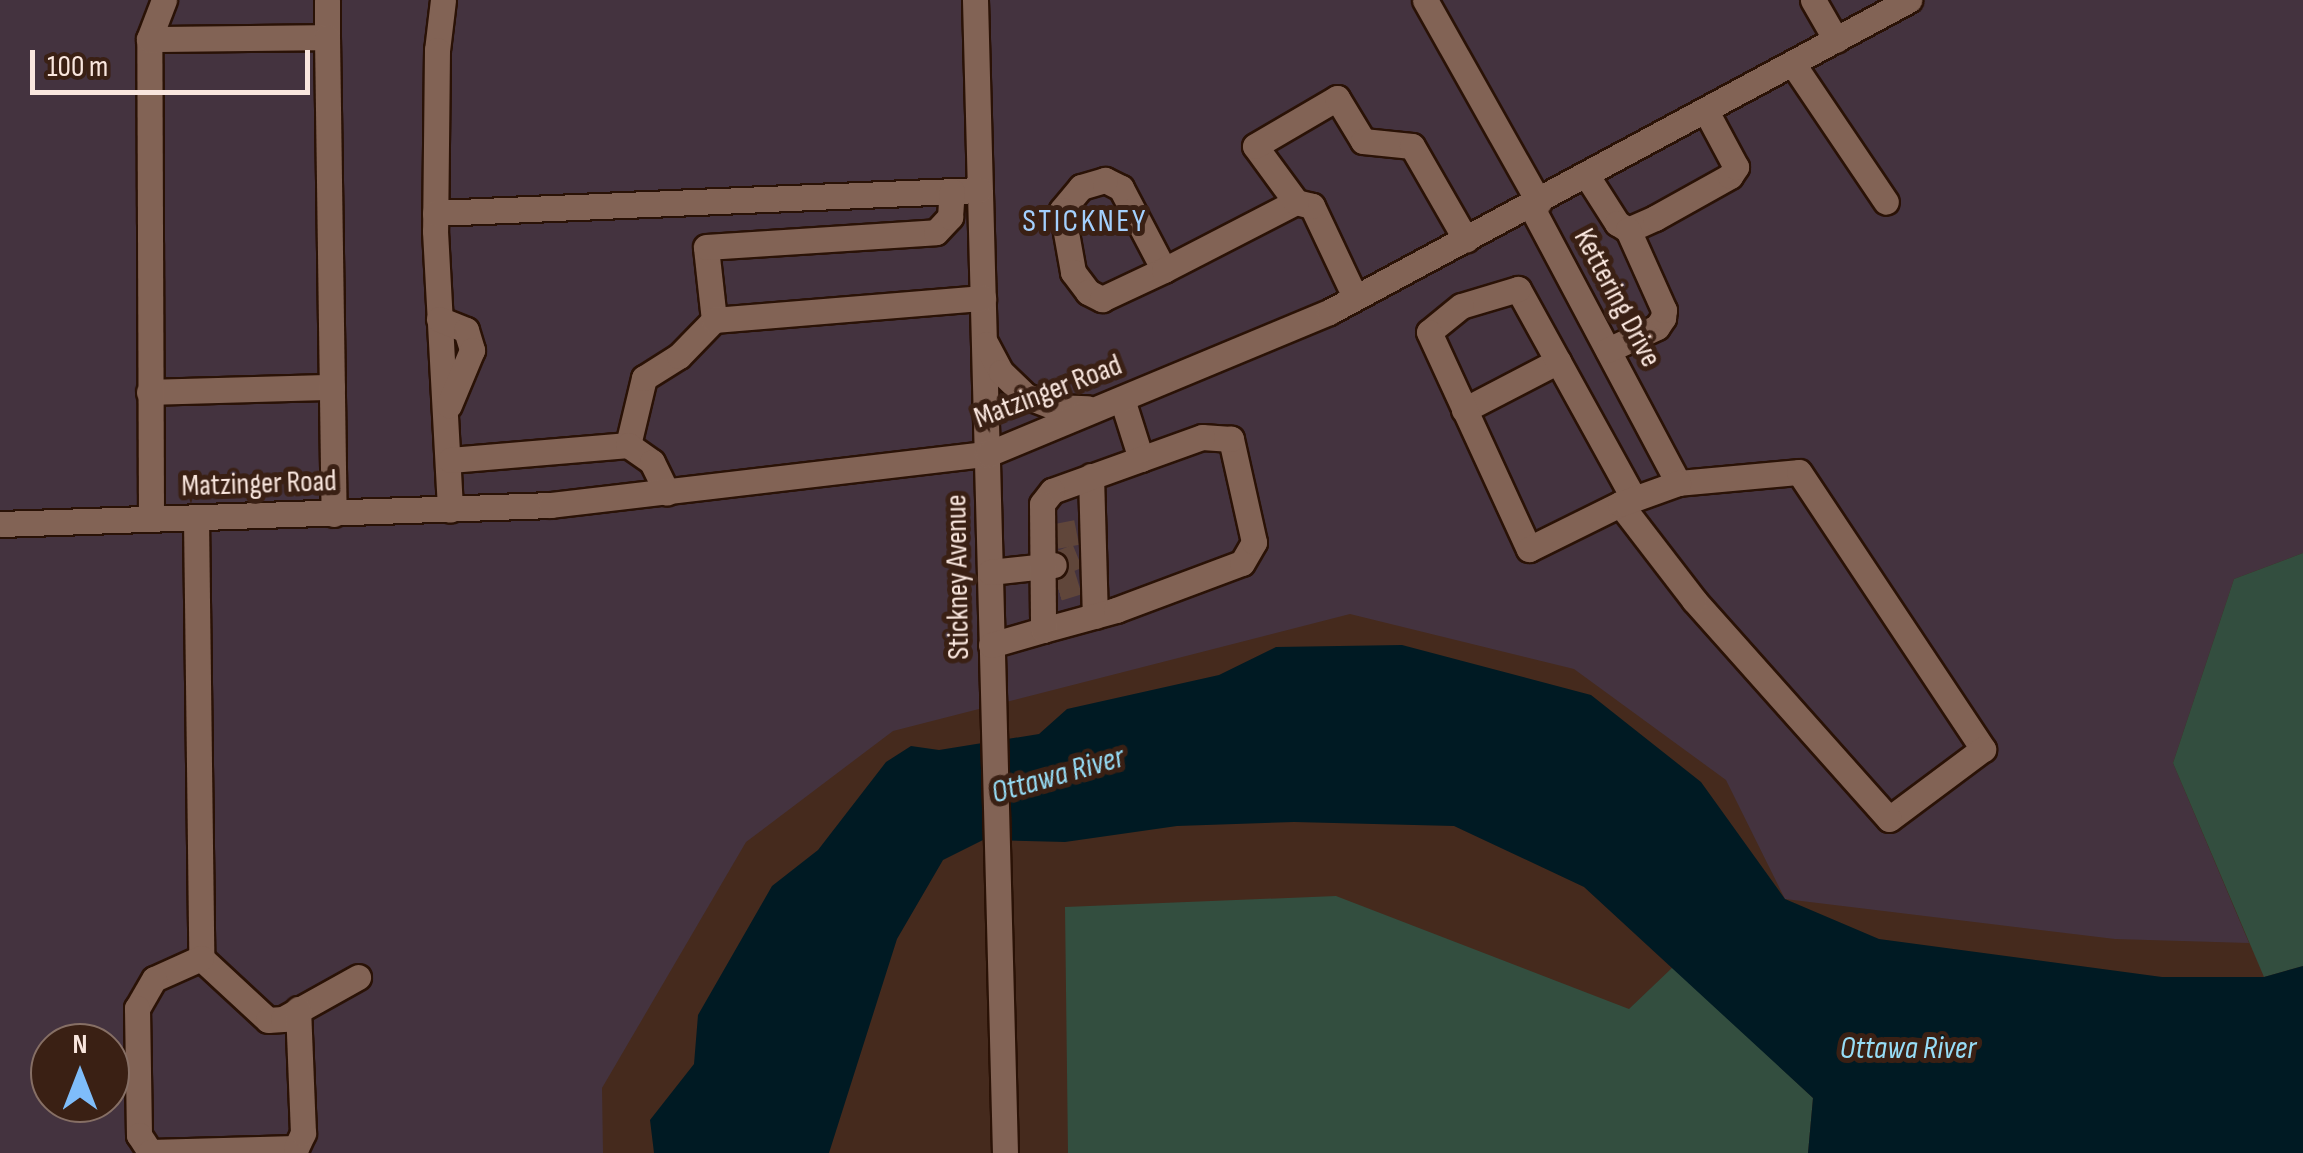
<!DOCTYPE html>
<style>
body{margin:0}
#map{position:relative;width:2303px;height:1153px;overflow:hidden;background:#452a1d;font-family:"Sofia Sans Condensed",sans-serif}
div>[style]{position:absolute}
.industrial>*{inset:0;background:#44333f}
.green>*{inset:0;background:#334e3f}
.water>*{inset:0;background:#001a23}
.minor-tunnel>*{height:25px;margin-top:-12.5px;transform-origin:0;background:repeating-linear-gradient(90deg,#60463a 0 25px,transparent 0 37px)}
.roads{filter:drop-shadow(2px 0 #2a1206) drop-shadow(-2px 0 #2a1206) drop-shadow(0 2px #2a1206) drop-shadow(0 -2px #2a1206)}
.minor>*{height:25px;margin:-12.5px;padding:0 12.5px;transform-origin:12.5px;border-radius:12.5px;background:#826355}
span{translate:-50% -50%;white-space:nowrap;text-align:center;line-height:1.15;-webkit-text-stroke:10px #3a2014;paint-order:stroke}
.street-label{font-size:30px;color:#f9e6de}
.neighbourhood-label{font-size:32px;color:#a3d0fe;letter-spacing:2.5px}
.water-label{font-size:32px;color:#96dcf6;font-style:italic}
.north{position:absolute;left:30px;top:1023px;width:100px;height:100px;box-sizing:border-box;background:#3a2014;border:2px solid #866f65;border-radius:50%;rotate:0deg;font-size:28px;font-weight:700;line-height:40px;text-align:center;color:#f9e6de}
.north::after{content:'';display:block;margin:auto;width:35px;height:45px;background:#7fbdfa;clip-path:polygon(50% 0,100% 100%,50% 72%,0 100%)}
.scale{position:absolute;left:30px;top:50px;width:280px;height:45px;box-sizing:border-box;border:5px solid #f9e6de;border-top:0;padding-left:12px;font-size:30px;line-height:35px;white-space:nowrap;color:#f9e6de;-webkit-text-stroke:8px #3a2014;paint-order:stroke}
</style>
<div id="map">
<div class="industrial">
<div style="clip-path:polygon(evenodd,0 0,2303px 0,2303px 553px,2234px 579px,2173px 763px,2249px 943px,2115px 939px,1785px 899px,1726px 780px,1574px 669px,1350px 614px,893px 731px,746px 842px,602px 1088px,603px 1153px,0 1153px,0 0,50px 1043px,110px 1043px,110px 1103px,50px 1103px,50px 1043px)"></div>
</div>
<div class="green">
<div style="clip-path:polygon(2303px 553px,2303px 966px,2264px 977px,2173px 763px,2234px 579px)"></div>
<div style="clip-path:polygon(1336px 896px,1629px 1009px,1673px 967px,1813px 1098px,1808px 1153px,1068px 1153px,1065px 907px)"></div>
</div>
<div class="water">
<div style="clip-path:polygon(1402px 645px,1591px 695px,1701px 782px,1785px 899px,1879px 939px,2162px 977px,2264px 977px,2303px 966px,2303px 1153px,1808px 1153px,1813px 1098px,1584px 887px,1454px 826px,1294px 822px,1177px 826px,1065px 842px,983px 840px,943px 860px,897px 939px,829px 1153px,654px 1153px,650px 1120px,694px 1064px,698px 1015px,772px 886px,818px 850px,886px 762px,911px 746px,939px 750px,1039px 734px,1067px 709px,1219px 675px,1276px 647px)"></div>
</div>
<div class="minor-tunnel">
<div style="left:1056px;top:536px;width:21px;rotate:-11deg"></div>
<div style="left:1057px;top:564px;width:22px;rotate:-22deg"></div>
<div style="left:1058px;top:588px;width:21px;rotate:-17deg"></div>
</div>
<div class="roads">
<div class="minor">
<div style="left:327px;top:0;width:37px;rotate:90deg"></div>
<div style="left:443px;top:0;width:50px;rotate:96.8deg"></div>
<div style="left:437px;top:50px;width:181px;rotate:90.6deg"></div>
<div style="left:435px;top:231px;width:279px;rotate:86.9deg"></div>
<div style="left:975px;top:0;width:1153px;rotate:88.51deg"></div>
<div style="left:1425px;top:0;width:232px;rotate:60.6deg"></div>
<div style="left:1813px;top:0;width:46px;rotate:60.1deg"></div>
<div style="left:149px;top:39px;width:42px;rotate:-69deg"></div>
<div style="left:1793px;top:64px;width:166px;rotate:56deg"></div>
<div style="left:1587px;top:176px;width:56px;rotate:57.4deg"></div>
<div style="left:1617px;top:223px;width:13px;rotate:32deg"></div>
<div style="left:1628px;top:230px;width:30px;rotate:-24deg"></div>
<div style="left:1655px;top:218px;width:86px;rotate:-29.2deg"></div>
<div style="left:1730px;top:176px;width:11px;rotate:-56deg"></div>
<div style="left:1736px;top:167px;width:64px;rotate:-118.2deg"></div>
<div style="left:1531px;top:206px;width:314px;rotate:62deg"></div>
<div style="left:1678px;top:483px;width:121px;rotate:-5.2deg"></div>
<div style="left:1799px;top:472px;width:333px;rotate:56.4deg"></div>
<div style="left:1983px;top:749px;width:117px;rotate:143.3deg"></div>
<div style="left:1889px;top:819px;width:293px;rotate:-131.7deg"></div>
<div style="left:1694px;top:600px;width:121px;rotate:-127.6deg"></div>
<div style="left:435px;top:213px;width:545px;rotate:-2.42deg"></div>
<div style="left:1164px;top:270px;width:93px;rotate:-117.7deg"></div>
<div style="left:1121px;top:188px;width:18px;rotate:-153deg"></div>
<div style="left:1105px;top:180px;width:25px;rotate:164deg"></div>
<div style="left:1081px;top:187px;width:30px;rotate:130deg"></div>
<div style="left:1062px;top:210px;width:63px;rotate:79.9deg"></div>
<div style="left:1073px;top:272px;width:25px;rotate:53deg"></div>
<div style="left:1088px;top:292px;width:16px;rotate:27deg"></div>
<div style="left:1102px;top:299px;width:68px;rotate:-25.1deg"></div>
<div style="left:1164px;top:270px;width:148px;rotate:-27.3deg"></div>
<div style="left:1355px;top:297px;width:101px;rotate:-115.3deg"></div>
<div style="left:1312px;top:206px;width:16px;rotate:-166deg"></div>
<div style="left:1296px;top:202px;width:69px;rotate:-126.2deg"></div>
<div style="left:1255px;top:146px;width:95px;rotate:-30.3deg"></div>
<div style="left:1337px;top:98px;width:50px;rotate:58.8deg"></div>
<div style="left:1363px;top:141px;width:49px;rotate:5.8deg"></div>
<div style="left:1412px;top:146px;width:108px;rotate:60.1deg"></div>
<div style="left:439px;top:319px;width:29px;rotate:22deg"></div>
<div style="left:466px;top:330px;width:21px;rotate:73deg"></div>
<div style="left:472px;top:350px;width:60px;rotate:112.7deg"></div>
<div style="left:714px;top:320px;width:73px;rotate:-96.3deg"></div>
<div style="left:706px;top:247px;width:230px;rotate:-3.7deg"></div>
<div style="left:936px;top:232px;width:21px;rotate:-47deg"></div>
<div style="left:950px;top:217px;width:26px;rotate:-86deg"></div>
<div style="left:986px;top:344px;width:32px;rotate:62deg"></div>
<div style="left:1001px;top:372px;width:35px;rotate:44deg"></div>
<div style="left:1026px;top:396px;width:30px;rotate:21deg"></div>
<div style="left:1054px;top:407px;width:33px;rotate:2deg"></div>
<div style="left:1608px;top:350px;width:54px;rotate:-25.1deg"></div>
<div style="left:1657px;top:327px;width:11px;rotate:-56deg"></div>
<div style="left:1663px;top:318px;width:8px;rotate:-83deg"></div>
<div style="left:1664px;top:310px;width:88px;rotate:-114.2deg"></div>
<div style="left:149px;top:392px;width:183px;rotate:-1.6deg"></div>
<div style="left:1122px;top:399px;width:63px;rotate:72.4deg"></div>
<div style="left:1464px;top:410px;width:106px;rotate:-27.5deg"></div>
<div style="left:628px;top:445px;width:69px;rotate:-76.6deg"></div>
<div style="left:644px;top:378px;width:41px;rotate:-32.2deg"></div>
<div style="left:679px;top:356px;width:50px;rotate:-45.8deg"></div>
<div style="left:714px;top:320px;width:270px;rotate:-4.7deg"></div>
<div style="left:450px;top:460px;width:179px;rotate:-4.8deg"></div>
<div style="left:628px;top:445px;width:29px;rotate:35deg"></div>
<div style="left:652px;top:462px;width:34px;rotate:64deg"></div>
<div style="left:1091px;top:476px;width:140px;rotate:88.4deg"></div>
<div style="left:1634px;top:499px;width:240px;rotate:-118.9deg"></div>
<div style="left:1518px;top:289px;width:59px;rotate:163.4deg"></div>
<div style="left:1461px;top:306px;width:41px;rotate:140.9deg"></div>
<div style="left:1429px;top:332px;width:239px;rotate:65.3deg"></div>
<div style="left:1529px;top:549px;width:102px;rotate:-26.3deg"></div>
<div style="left:1620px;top:504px;width:62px;rotate:-19.9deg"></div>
<div style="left:196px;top:518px;width:440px;rotate:89.3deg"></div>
<div style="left:201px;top:958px;width:91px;rotate:42.8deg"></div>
<div style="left:268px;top:1020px;width:15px;rotate:-4deg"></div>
<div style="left:283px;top:1019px;width:86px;rotate:-29.2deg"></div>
<div style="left:151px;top:519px;width:480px;rotate:-90.2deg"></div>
<div style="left:149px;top:39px;width:178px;rotate:-0.6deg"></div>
<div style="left:327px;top:37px;width:477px;rotate:89.2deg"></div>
<div style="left:0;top:524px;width:551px;rotate:-1.97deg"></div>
<div style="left:551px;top:505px;width:440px;rotate:-6.7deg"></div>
<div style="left:988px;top:454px;width:369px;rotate:-22.6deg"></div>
<div style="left:1329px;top:312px;width:659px;rotate:-28.28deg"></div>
<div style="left:990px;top:572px;width:64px;rotate:-6.2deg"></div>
<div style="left:991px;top:645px;width:54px;rotate:-16.1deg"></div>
<div style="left:1043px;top:630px;width:76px;rotate:-15.3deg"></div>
<div style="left:1116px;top:610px;width:134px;rotate:-20.5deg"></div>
<div style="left:1242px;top:563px;width:24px;rotate:-60deg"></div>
<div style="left:1254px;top:542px;width:106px;rotate:-102.6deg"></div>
<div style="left:1231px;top:439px;width:29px;rotate:-176deg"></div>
<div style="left:1202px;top:437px;width:159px;rotate:160.2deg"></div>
<div style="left:1052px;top:491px;width:16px;rotate:128deg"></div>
<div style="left:1042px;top:504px;width:126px;rotate:89.5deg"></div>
<div style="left:201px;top:958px;width:51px;rotate:155.9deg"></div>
<div style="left:154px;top:979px;width:34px;rotate:120deg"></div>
<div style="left:137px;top:1008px;width:127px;rotate:89.1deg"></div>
<div style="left:139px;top:1135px;width:20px;rotate:57deg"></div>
<div style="left:150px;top:1152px;width:146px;rotate:-1.6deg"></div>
<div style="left:296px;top:1148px;width:17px;rotate:-65deg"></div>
<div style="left:303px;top:1133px;width:124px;rotate:-92.3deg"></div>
</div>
</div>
<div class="street-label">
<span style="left:1617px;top:298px;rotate:62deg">Kettering Drive</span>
<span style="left:1048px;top:392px;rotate:-21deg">Matzinger Road</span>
<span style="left:259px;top:484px;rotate:-2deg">Matzinger Road</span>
<span style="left:958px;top:577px;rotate:-91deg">Stickney Avenue</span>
</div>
<div class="neighbourhood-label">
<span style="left:1085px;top:222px">STICKNEY</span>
</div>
<div class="water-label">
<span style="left:1058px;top:776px;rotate:-16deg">Ottawa River</span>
<span style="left:1908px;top:1049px">Ottawa River</span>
</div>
<div class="north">N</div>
<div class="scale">100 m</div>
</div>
